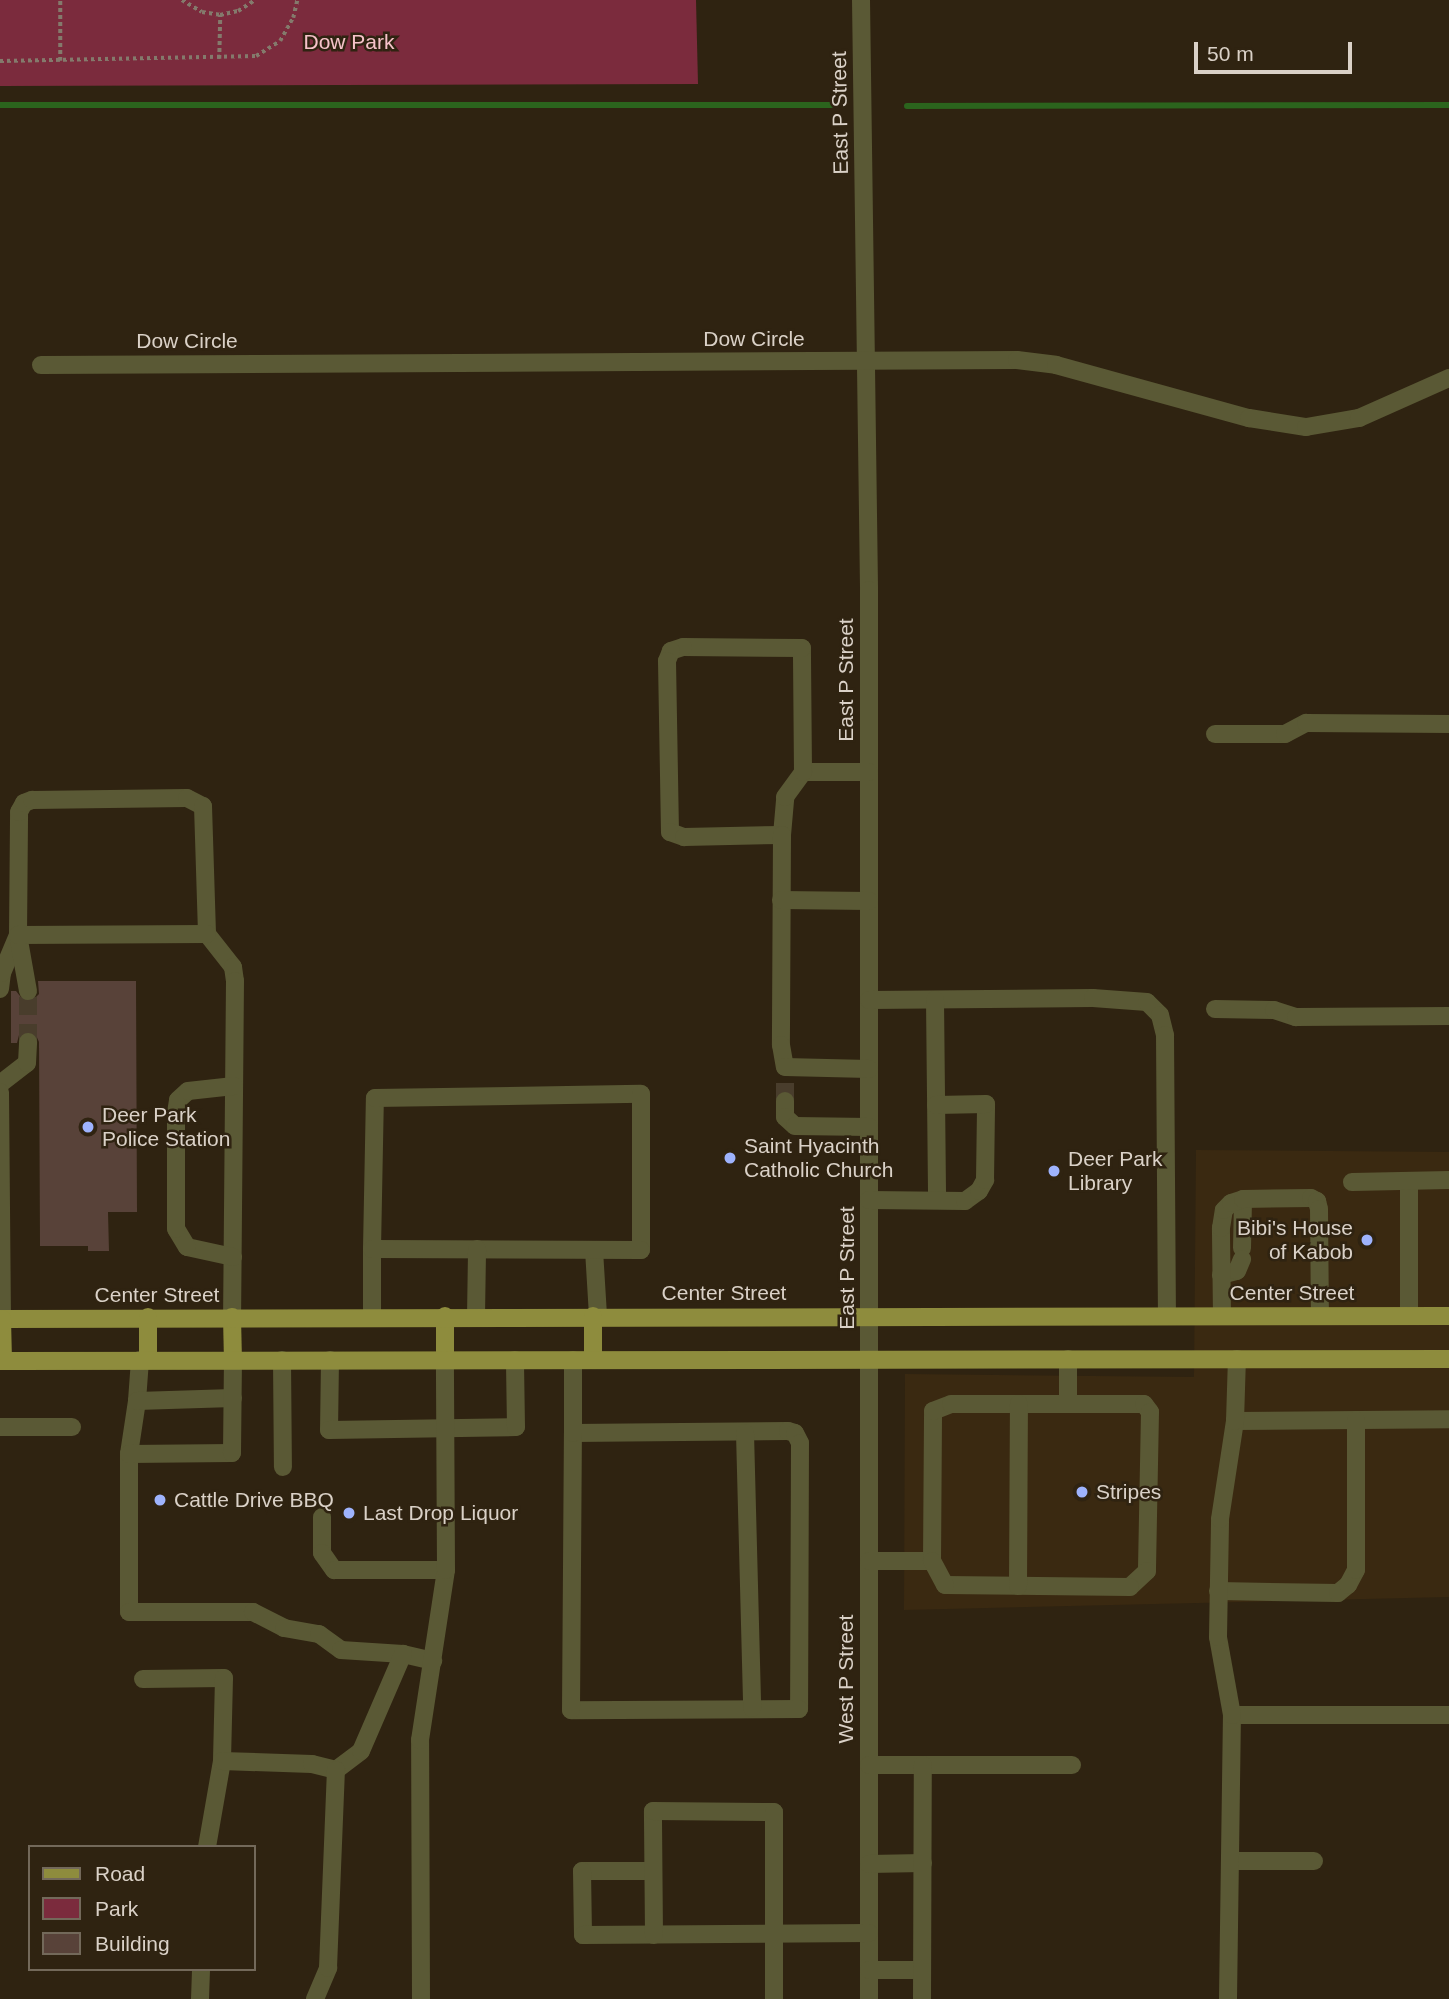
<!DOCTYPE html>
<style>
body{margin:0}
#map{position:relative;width:1449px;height:1999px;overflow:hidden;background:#2f2311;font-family:Helvetica,sans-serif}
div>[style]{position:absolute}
.built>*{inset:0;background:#3a2911}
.green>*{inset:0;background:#7b2b3d}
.stream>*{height:6px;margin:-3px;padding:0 3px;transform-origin:3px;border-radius:3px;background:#2b641d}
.building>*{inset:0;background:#584239}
.minor-tunnel>*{height:18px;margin-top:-9px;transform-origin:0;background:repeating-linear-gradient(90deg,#493d2c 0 18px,transparent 0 27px)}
.path>*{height:3.5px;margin-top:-1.75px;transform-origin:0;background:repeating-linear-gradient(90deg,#847a6c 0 3.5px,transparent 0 7px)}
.minor>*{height:18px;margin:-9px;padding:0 9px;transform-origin:9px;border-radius:9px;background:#5a5935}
.major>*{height:18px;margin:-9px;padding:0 9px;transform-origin:9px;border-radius:9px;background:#8e8c3d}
.dots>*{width:19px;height:19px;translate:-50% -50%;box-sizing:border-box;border:4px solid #2f2311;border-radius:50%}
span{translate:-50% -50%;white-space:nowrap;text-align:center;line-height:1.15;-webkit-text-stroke:5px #2f2311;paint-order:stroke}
.park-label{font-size:21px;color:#f6c2c9}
.street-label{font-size:21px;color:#dad1c7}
.poi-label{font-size:21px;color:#dad1c7}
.left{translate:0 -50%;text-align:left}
.right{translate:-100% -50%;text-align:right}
.legend{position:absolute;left:28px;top:1845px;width:228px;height:126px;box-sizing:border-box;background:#2f2311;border:2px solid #73695a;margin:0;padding:9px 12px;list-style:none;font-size:21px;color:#dad1c7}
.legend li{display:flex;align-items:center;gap:14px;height:35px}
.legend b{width:35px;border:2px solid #73695a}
.scale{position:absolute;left:1194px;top:42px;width:158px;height:32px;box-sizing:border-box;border:4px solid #dad1c7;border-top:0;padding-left:9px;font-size:21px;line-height:24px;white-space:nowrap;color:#dad1c7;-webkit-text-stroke:5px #2f2311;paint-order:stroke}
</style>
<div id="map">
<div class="built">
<div style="clip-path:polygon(1196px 1150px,1449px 1152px,1449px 1597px,904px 1610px,905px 1374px,1194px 1377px)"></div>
</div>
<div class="green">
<div style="clip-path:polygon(0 0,696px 0,698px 84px,0 86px)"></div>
</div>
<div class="stream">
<div style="left:0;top:105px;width:831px"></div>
<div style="left:907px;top:106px;width:542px;rotate:-0.11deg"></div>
</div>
<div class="building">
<div style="clip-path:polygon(38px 981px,136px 981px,137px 1212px,108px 1212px,109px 1251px,88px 1251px,88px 1246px,40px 1246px,39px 1042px,35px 1033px,28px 1031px,19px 1035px,17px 1043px,11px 1043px,11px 991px,16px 991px,24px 1001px,31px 1002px,39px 994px)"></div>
</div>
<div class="minor-tunnel">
<div style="left:28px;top:1042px;width:51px;rotate:-90deg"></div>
<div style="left:785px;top:1101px;width:26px;rotate:-90deg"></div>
</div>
<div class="path">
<div style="left:182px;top:0;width:23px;rotate:31deg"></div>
<div style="left:202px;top:12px;width:18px;rotate:9deg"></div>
<div style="left:220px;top:15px;width:18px;rotate:-13deg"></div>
<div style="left:238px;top:11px;width:20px;rotate:-33deg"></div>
<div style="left:219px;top:59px;width:44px;rotate:-88.7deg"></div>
<div style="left:0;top:61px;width:256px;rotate:-1.1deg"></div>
<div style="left:256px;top:56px;width:28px;rotate:-32deg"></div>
<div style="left:280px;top:41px;width:26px;rotate:-61deg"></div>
<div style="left:293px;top:18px;width:18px;rotate:-77deg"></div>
<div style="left:60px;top:61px;width:61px;rotate:-90deg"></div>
</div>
<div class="minor">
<div style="left:861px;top:0;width:590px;rotate:89.22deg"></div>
<div style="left:869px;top:590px;width:1409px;rotate:90deg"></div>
<div style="left:41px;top:365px;width:976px;rotate:-0.29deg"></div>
<div style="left:1017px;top:360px;width:39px;rotate:7deg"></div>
<div style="left:1056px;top:365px;width:200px;rotate:15.4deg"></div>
<div style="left:1249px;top:418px;width:58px;rotate:9deg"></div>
<div style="left:1306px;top:427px;width:54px;rotate:-9.6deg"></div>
<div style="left:1359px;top:418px;width:98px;rotate:-24deg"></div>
<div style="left:1215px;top:734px;width:70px"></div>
<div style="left:1285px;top:734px;width:24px;rotate:-28deg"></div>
<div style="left:1306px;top:723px;width:143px;rotate:0.4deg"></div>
<div style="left:803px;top:772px;width:66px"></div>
<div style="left:782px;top:835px;width:38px;rotate:-85deg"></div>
<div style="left:785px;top:797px;width:31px;rotate:-54deg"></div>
<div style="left:803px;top:772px;width:124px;rotate:-90.5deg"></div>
<div style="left:802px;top:648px;width:119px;rotate:-179.5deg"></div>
<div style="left:683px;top:647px;width:13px;rotate:162deg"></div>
<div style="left:671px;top:651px;width:11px;rotate:112deg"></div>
<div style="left:667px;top:661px;width:171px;rotate:89deg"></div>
<div style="left:670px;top:832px;width:15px;rotate:20deg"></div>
<div style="left:684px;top:837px;width:98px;rotate:-1.2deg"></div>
<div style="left:782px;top:835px;width:210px;rotate:90.3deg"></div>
<div style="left:781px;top:1045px;width:22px;rotate:80deg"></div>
<div style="left:785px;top:1067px;width:84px;rotate:1.4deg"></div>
<div style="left:781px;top:900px;width:88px;rotate:0.7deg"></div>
<div style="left:0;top:989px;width:16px;rotate:-83deg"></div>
<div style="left:2px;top:973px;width:41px;rotate:-67.2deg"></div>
<div style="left:18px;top:935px;width:123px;rotate:-89.5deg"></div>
<div style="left:19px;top:812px;width:10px;rotate:-61deg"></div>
<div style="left:24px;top:803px;width:9px;rotate:-21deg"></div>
<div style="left:32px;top:800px;width:155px;rotate:-0.7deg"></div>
<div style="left:187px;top:798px;width:18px;rotate:27deg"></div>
<div style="left:203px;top:806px;width:128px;rotate:88.2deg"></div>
<div style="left:207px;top:934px;width:42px;rotate:51.8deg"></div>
<div style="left:233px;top:967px;width:14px;rotate:82deg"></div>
<div style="left:235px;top:981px;width:336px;rotate:90.5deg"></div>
<div style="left:28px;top:991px;width:57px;rotate:-100.1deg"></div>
<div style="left:18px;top:935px;width:189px;rotate:-0.3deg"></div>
<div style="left:869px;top:1000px;width:224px;rotate:-0.5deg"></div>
<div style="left:1093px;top:998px;width:54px;rotate:4.2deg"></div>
<div style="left:1147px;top:1002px;width:18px;rotate:45deg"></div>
<div style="left:1160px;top:1015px;width:21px;rotate:76deg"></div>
<div style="left:1165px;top:1035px;width:281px;rotate:89.6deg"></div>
<div style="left:935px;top:1000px;width:200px;rotate:89.4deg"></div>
<div style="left:1215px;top:1009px;width:59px;rotate:1deg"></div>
<div style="left:1274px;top:1010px;width:23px;rotate:18deg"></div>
<div style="left:1296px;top:1017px;width:153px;rotate:-0.4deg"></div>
<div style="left:0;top:1084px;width:34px;rotate:-38deg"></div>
<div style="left:27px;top:1063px;width:21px;rotate:-87deg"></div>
<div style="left:0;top:1092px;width:227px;rotate:89.5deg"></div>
<div style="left:785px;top:1101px;width:16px;rotate:90deg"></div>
<div style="left:785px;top:1117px;width:13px;rotate:42deg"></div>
<div style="left:795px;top:1126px;width:74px;rotate:0.8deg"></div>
<div style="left:1409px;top:1181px;width:135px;rotate:90deg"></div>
<div style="left:1352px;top:1182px;width:97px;rotate:-1.2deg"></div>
<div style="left:869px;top:1200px;width:96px;rotate:0.6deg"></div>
<div style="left:965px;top:1201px;width:17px;rotate:-36deg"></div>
<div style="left:979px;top:1191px;width:13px;rotate:-61deg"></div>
<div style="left:985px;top:1180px;width:76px;rotate:-89.2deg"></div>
<div style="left:986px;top:1104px;width:50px;rotate:178.9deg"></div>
<div style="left:1242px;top:1248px;width:49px;rotate:-88.8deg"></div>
<div style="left:594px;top:1250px;width:66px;rotate:86.5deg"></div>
<div style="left:233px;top:1257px;width:47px;rotate:-167.7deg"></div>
<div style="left:187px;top:1247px;width:21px;rotate:-121deg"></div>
<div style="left:176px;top:1229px;width:116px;rotate:-90deg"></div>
<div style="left:176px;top:1113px;width:13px;rotate:-81deg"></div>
<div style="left:178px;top:1100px;width:13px;rotate:-42deg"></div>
<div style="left:188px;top:1091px;width:46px;rotate:-6.2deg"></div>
<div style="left:1221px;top:1275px;width:16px;rotate:-14deg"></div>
<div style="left:1237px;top:1271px;width:13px;rotate:-67deg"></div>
<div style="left:372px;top:1316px;width:67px;rotate:-90deg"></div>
<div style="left:372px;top:1249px;width:151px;rotate:-88.9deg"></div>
<div style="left:375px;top:1098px;width:266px;rotate:-0.9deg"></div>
<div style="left:641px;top:1094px;width:156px;rotate:90deg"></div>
<div style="left:641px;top:1250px;width:269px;rotate:-179.8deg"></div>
<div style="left:476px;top:1316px;width:67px;rotate:-89.1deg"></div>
<div style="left:1222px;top:1316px;width:88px;rotate:-90.7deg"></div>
<div style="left:1221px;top:1228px;width:18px;rotate:-81deg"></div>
<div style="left:1224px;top:1210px;width:10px;rotate:-45deg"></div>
<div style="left:1231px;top:1203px;width:13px;rotate:-18deg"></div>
<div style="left:1243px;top:1199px;width:68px;rotate:-0.8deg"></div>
<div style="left:1311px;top:1198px;width:7px;rotate:27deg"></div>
<div style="left:1317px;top:1201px;width:8px;rotate:76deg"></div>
<div style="left:1319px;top:1209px;width:107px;rotate:89.5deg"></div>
<div style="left:140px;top:1360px;width:41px;rotate:94.2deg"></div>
<div style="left:137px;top:1401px;width:54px;rotate:98.6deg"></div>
<div style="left:129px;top:1454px;width:158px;rotate:90deg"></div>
<div style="left:129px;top:1612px;width:124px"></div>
<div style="left:253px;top:1612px;width:35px;rotate:27deg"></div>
<div style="left:284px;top:1628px;width:36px;rotate:10deg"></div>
<div style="left:319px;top:1634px;width:27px;rotate:36deg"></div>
<div style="left:341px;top:1650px;width:62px;rotate:3.7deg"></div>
<div style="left:403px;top:1654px;width:31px;rotate:13deg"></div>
<div style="left:282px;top:1360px;width:107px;rotate:89.5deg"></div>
<div style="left:330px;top:1360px;width:70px;rotate:90.8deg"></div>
<div style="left:329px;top:1430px;width:187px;rotate:-0.9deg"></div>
<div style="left:516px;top:1427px;width:67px;rotate:-90.9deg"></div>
<div style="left:137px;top:1401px;width:96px;rotate:-1.8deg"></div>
<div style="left:1068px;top:1404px;width:45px;rotate:-90deg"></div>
<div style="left:1235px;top:1421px;width:214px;rotate:-0.5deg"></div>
<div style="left:0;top:1427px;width:72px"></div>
<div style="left:573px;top:1433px;width:215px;rotate:-0.5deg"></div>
<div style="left:788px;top:1431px;width:7px;rotate:16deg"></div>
<div style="left:795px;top:1433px;width:11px;rotate:63deg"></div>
<div style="left:800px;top:1443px;width:266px;rotate:90.2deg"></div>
<div style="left:799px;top:1709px;width:228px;rotate:179.7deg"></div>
<div style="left:571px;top:1710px;width:277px;rotate:-89.6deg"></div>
<div style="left:573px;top:1433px;width:73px;rotate:-90deg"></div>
<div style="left:745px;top:1433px;width:275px;rotate:88.5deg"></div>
<div style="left:129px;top:1454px;width:103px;rotate:-0.6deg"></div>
<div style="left:232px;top:1453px;width:93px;rotate:-89.4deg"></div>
<div style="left:322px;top:1517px;width:36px;rotate:90deg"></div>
<div style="left:322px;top:1553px;width:21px;rotate:55deg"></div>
<div style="left:334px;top:1570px;width:112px"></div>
<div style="left:869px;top:1561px;width:63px"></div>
<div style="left:932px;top:1561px;width:150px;rotate:-89.6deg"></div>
<div style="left:933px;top:1411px;width:19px;rotate:-21deg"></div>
<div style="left:951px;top:1404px;width:193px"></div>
<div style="left:1144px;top:1404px;width:10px;rotate:53deg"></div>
<div style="left:1150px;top:1412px;width:159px;rotate:91.1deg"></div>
<div style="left:1147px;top:1571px;width:23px;rotate:137deg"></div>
<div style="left:1130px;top:1587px;width:185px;rotate:-179.4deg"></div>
<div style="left:945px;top:1585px;width:27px;rotate:-118deg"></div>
<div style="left:1018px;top:1586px;width:182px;rotate:-89.7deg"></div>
<div style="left:1218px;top:1591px;width:120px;rotate:1deg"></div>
<div style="left:1338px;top:1593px;width:13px;rotate:-39deg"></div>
<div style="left:1348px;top:1585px;width:17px;rotate:-62deg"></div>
<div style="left:1356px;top:1570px;width:150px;rotate:-90deg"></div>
<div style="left:143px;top:1679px;width:81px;rotate:-0.7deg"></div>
<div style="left:224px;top:1678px;width:83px;rotate:91.4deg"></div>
<div style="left:1232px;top:1715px;width:217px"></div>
<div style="left:869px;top:1765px;width:203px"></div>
<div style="left:336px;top:1770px;width:31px;rotate:-37deg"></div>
<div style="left:361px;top:1751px;width:106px;rotate:-66.6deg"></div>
<div style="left:207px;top:1847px;width:87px;rotate:-80.1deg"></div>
<div style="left:222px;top:1761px;width:90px;rotate:1.9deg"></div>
<div style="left:312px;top:1764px;width:25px;rotate:14deg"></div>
<div style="left:1230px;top:1861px;width:84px"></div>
<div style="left:869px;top:1864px;width:54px;rotate:-1.1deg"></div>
<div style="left:653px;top:1871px;width:71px;rotate:180deg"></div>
<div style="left:582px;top:1871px;width:64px;rotate:89.1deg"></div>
<div style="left:583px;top:1935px;width:286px;rotate:-0.4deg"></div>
<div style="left:654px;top:1935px;width:124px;rotate:-90.5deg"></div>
<div style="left:653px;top:1811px;width:121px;rotate:0.5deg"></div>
<div style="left:774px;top:1812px;width:187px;rotate:90deg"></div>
<div style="left:869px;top:1970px;width:53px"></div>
<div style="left:200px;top:1999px;width:30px;rotate:-88deg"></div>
<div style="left:315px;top:1999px;width:34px;rotate:-67deg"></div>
<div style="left:328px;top:1968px;width:198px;rotate:-87.7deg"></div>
<div style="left:421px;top:1999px;width:259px;rotate:-90.2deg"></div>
<div style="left:420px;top:1740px;width:172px;rotate:-81.3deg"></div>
<div style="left:446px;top:1570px;width:210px;rotate:-90.3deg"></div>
<div style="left:922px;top:1999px;width:234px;rotate:-89.8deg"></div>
<div style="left:1228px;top:1999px;width:284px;rotate:-89.2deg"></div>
<div style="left:1232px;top:1715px;width:79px;rotate:-100.2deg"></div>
<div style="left:1218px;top:1637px;width:118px;rotate:-89deg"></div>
<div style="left:1220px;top:1519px;width:99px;rotate:-81.3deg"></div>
<div style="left:1235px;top:1421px;width:62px;rotate:-88.2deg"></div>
</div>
<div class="major">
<div style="left:445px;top:1316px;width:44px;rotate:90deg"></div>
<div style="left:232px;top:1317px;width:43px;rotate:88.7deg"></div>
<div style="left:0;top:1319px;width:1449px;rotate:-0.12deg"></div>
<div style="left:2px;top:1319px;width:42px;rotate:88.6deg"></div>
<div style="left:148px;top:1360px;width:43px;rotate:-90deg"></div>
<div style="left:593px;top:1360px;width:44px;rotate:-90deg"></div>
<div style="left:0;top:1361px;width:1449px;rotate:-0.08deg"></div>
</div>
<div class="dots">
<div style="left:88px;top:1127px;background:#9eb3fd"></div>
<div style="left:730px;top:1158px;background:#9eb3fd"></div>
<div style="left:1054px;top:1171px;background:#9eb3fd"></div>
<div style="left:1367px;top:1240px;background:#9eb3fd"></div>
<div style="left:1082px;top:1492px;background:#9eb3fd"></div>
<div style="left:160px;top:1500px;background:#9eb3fd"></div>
<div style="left:349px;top:1513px;background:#9eb3fd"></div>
</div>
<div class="park-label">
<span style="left:349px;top:42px">Dow Park</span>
</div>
<div class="street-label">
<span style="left:840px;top:113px;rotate:-91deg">East P Street</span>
<span style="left:754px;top:339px">Dow Circle</span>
<span style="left:187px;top:341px">Dow Circle</span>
<span style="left:846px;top:680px;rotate:-90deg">East P Street</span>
<span style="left:847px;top:1268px;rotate:-90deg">East P Street</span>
<span style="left:724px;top:1293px">Center Street</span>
<span style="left:1292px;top:1293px">Center Street</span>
<span style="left:157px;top:1295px">Center Street</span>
<span style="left:846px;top:1679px;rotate:-90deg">West P Street</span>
</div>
<div class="poi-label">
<span class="left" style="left:102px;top:1127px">Deer Park<br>Police Station</span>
<span class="left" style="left:744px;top:1158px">Saint Hyacinth<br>Catholic Church</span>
<span class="left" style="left:1068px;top:1171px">Deer Park<br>Library</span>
<span class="right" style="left:1353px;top:1240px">Bibi's House<br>of Kabob</span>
<span class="left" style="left:1096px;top:1492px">Stripes</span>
<span class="left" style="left:174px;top:1500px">Cattle Drive BBQ</span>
<span class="left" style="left:363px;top:1513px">Last Drop Liquor</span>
</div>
<ul class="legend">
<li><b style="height:9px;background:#8e8c3d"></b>Road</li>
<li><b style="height:19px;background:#7b2b3d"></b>Park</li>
<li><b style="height:19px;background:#584239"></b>Building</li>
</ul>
<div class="scale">50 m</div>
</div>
